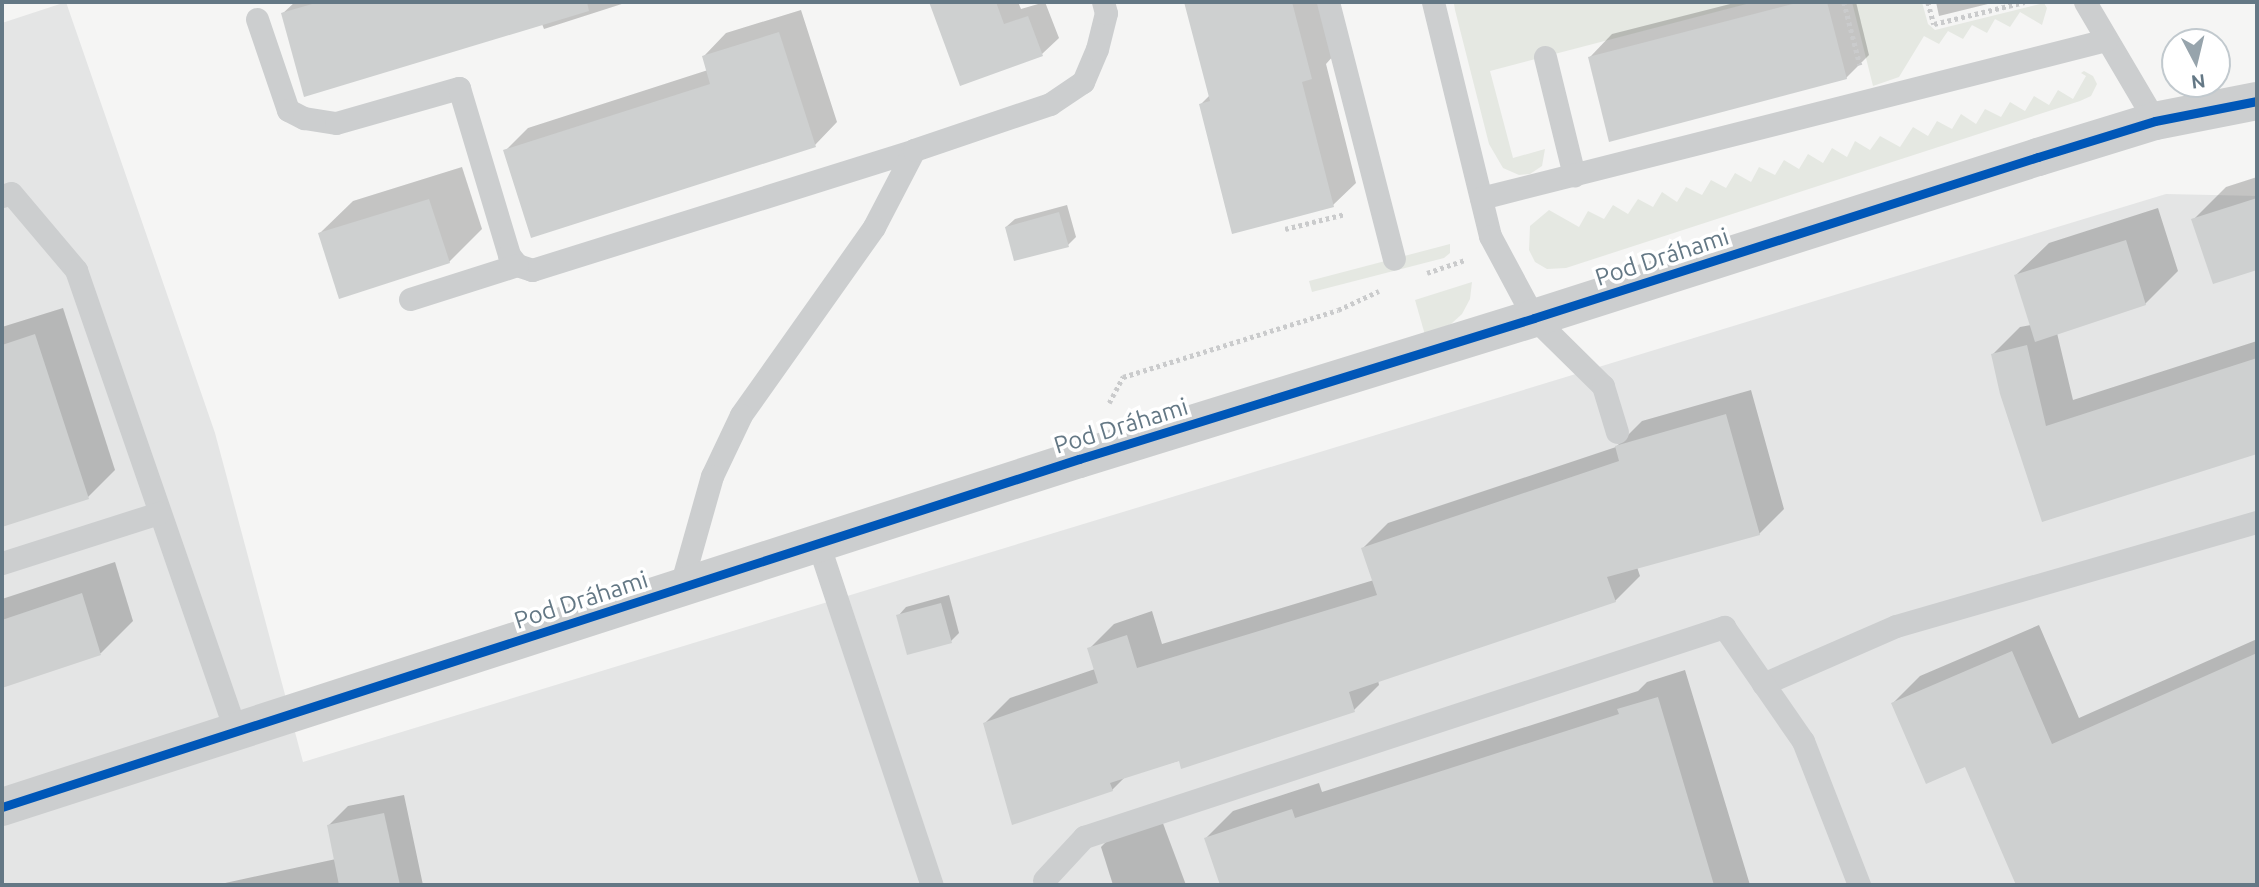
<!DOCTYPE html>
<meta charset="utf-8">
<style>
body{margin:0}
#map{position:relative;width:2259px;height:887px;overflow:hidden;background:#f5f5f4;font-family:Ubuntu,sans-serif}
div>[style]{position:absolute}
.built>*{inset:0;background:#e4e5e5}
.green>*{inset:0;background:#e5e8e2}
.shadow>*{inset:0;background:#0003}
.building>*{inset:0;background:#ced0d0}
.path>*{height:4.5px;margin-top:-2.25px;transform-origin:0;background:repeating-linear-gradient(90deg,#cacbcc 0 3.5px,transparent 0 7px)}
.service>*{height:23px;margin:-11.5px;padding:0 11.5px;transform-origin:11.5px;border-radius:11.5px;background:#cccecf}
.minor>*{height:38px;margin:-19px;padding:0 19px;transform-origin:19px;border-radius:19px;background:#cccecf}
.cycleway>*{height:9px;margin:-4.5px;padding:0 4.5px;transform-origin:4.5px;border-radius:4.5px;background:#0057b8}
span{translate:-50% -50%;white-space:nowrap;text-align:center;line-height:1.15;-webkit-text-stroke:7px #fff;paint-order:stroke}
.street-label{font-size:24px;color:#647885}
.frame{position:absolute;inset:0;border:4px solid #647885;pointer-events:none}
.north{position:absolute;left:2161px;top:28px;width:70px;height:70px;box-sizing:border-box;background:#fff;border:2px solid #c1c9ce;border-radius:50%;rotate:173deg;font-size:19px;font-weight:700;line-height:28px;text-align:center;color:#647885}
.north::after{content:'';display:block;margin:auto;width:24px;height:32px;background:#97a4ac;clip-path:polygon(50% 0,100% 100%,50% 72%,0 100%)}
</style>
<div id="map">
<div class="built">
<div style="clip-path:polygon(66px 2px,215px 433px,303px 762px,2166px 194px,2257px 196px,2257px 885px,2px 885px,2px 23px)"></div>
</div>
<div class="green">
<div style="clip-path:polygon(1461px 2px,1754px 2px,1490px 71px,1513px 158px,1545px 149px,1542px 166px,1530px 174px,1519px 175px,1503px 168px,1489px 144px,1455px 10px,1454px 4px)"></div>
<div style="clip-path:polygon(1852px 2px,1922px 2px,1928px 24px,1935px 30px,2044px 3px,2047px 8px,2042px 25px,2020px 12px,2010px 27px,1995px 19px,1987px 33px,1972px 25px,1963px 39px,1948px 31px,1939px 44px,1924px 36px,1899px 77px,1873px 86px)"></div>
<div style="clip-path:polygon(2084px 71px,2093px 76px,2097px 84px,2091px 96px,2080px 101px,1566px 268px,1547px 269px,1535px 262px,1529px 250px,1530px 226px,1549px 210px,1579px 227px,1588px 211px,1604px 219px,1613px 205px,1628px 214px,1638px 199px,1653px 207px,1662px 192px,1677px 202px,1686px 187px,1702px 195px,1711px 180px,1726px 188px,1735px 173px,1751px 182px,1759px 167px,1775px 175px,1784px 160px,1799px 169px,1808px 154px,1823px 163px,1832px 148px,1847px 157px,1855px 141px,1870px 150px,1880px 136px,1900px 147px,1913px 127px,1928px 136px,1937px 121px,1952px 129px,1961px 114px,1976px 124px,1985px 109px,2001px 117px,2010px 102px,2025px 111px,2034px 96px,2049px 105px,2058px 90px,2073px 99px,2086px 76px,2081px 73px)"></div>
<div style="clip-path:polygon(1450px 244px,1450px 253px,1444px 258px,1312px 292px,1309px 281px)"></div>
<div style="clip-path:polygon(1472px 282px,1470px 299px,1462px 314px,1451px 324px,1425px 335px,1415px 300px)"></div>
</div>
<div class="shadow">
<div style="clip-path:polygon(295px 2px,628px 2px,544px 29px,542px 24px,282px 14px)"></div>
<div style="clip-path:polygon(931px 2px,1018px 2px,1021px 9px,1045px 2px,1059px 38px,1042px 54px,961px 84px)"></div>
<div style="clip-path:polygon(1185px 2px,1320px 2px,1334px 55px,1326px 64px,1356px 183px,1333px 205px,1200px 105px,1210px 95px)"></div>
<div style="clip-path:polygon(1738px 2px,1856px 2px,1869px 55px,1846px 78px,1590px 57px,1612px 34px)"></div>
<div style="clip-path:polygon(1936px 2px,1996px 2px,1939px 16px)"></div>
<div style="clip-path:polygon(801px 10px,837px 122px,815px 145px,505px 151px,528px 128px,708px 70px,704px 56px,726px 33px)"></div>
<div style="clip-path:polygon(462px 167px,482px 229px,449px 262px,320px 233px,353px 201px)"></div>
<div style="clip-path:polygon(2257px 177px,2257px 268px,2214px 282px,2193px 220px,2226px 187px)"></div>
<div style="clip-path:polygon(1067px 205px,1076px 237px,1068px 245px,1006px 227px,1015px 219px)"></div>
<div style="clip-path:polygon(2158px 208px,2178px 271px,2145px 304px,2057px 333px,2073px 400px,2257px 341px,2257px 452px,2044px 520px,1993px 354px,2020px 327px,2031px 325px,2016px 275px,2049px 243px)"></div>
<div style="clip-path:polygon(63px 308px,115px 470px,88px 497px,2px 525px,2px 327px)"></div>
<div style="clip-path:polygon(1751px 390px,1784px 509px,1759px 534px,1637px 567px,1640px 576px,1615px 601px,1378px 680px,1379px 685px,1354px 710px,1126px 776px,1112px 790px,985px 723px,1010px 698px,1095px 669px,1089px 649px,1114px 624px,1152px 611px,1162px 644px,1374px 580px,1363px 548px,1388px 523px,1616px 447px,1642px 421px)"></div>
<div style="clip-path:polygon(115px 562px,133px 621px,101px 653px,2px 686px,2px 599px)"></div>
<div style="clip-path:polygon(949px 595px,959px 633px,951px 641px,898px 616px,906px 607px)"></div>
<div style="clip-path:polygon(2039px 625px,2079px 718px,2257px 639px,2257px 885px,2018px 885px,1966px 765px,1893px 703px,1920px 676px)"></div>
<div style="clip-path:polygon(1685px 670px,1750px 885px,1221px 885px,1206px 838px,1233px 811px,1319px 783px,1322px 792px,1638px 691px,1647px 682px)"></div>
<div style="clip-path:polygon(404px 795px,423px 885px,216px 885px,336px 859px,329px 825px,348px 806px)"></div>
<div style="clip-path:polygon(1158px 810px,1186px 885px,1113px 885px,1101px 847px,1128px 820px)"></div>
</div>
<div class="building">
<div style="clip-path:polygon(319px 2px,587px 2px,589px 11px,304px 97px,281px 13px)"></div>
<div style="clip-path:polygon(929px 2px,996px 2px,1004px 24px,1028px 16px,1043px 56px,960px 86px)"></div>
<div style="clip-path:polygon(1184px 2px,1292px 2px,1312px 79px,1302px 82px,1334px 207px,1232px 234px,1199px 104px,1210px 101px)"></div>
<div style="clip-path:polygon(1800px 2px,1827px 2px,1847px 79px,1609px 142px,1588px 57px)"></div>
<div style="clip-path:polygon(779px 32px,816px 147px,531px 238px,503px 150px,710px 84px,702px 56px)"></div>
<div style="clip-path:polygon(2257px 198px,2257px 270px,2213px 284px,2191px 219px)"></div>
<div style="clip-path:polygon(429px 199px,450px 263px,339px 299px,318px 233px)"></div>
<div style="clip-path:polygon(1059px 212px,1069px 247px,1014px 261px,1005px 227px)"></div>
<div style="clip-path:polygon(2126px 240px,2146px 305px,2035px 342px,2014px 275px)"></div>
<div style="clip-path:polygon(35px 334px,89px 499px,2px 527px,2px 345px)"></div>
<div style="clip-path:polygon(2027px 345px,2046px 426px,2257px 358px,2257px 454px,2042px 522px,2000px 394px,1991px 354px)"></div>
<div style="clip-path:polygon(1726px 414px,1760px 535px,1607px 577px,1616px 602px,1349px 692px,1355px 712px,1181px 769px,1179px 761px,1110px 783px,1113px 791px,1012px 825px,983px 723px,1098px 683px,1087px 648px,1127px 635px,1137px 668px,1377px 595px,1361px 548px,1619px 461px,1615px 446px)"></div>
<div style="clip-path:polygon(82px 593px,101px 655px,2px 688px,2px 620px)"></div>
<div style="clip-path:polygon(941px 603px,952px 643px,907px 655px,896px 615px)"></div>
<div style="clip-path:polygon(2012px 651px,2052px 744px,2257px 653px,2257px 885px,2016px 885px,1965px 767px,1926px 784px,1891px 703px)"></div>
<div style="clip-path:polygon(1658px 697px,1714px 885px,1220px 885px,1204px 838px,1292px 809px,1295px 818px,1619px 714px,1617px 709px)"></div>
<div style="clip-path:polygon(384px 813px,400px 885px,339px 885px,327px 825px)"></div>
</div>
<div class="path">
<div style="left:1844px;top:2px;width:65px;rotate:75.7deg"></div>
<div style="left:1928px;top:2px;width:23px;rotate:75deg"></div>
<div style="left:1934px;top:24px;width:93px;rotate:-13.7deg"></div>
<div style="left:1285px;top:229px;width:62px;rotate:-14deg"></div>
<div style="left:1427px;top:273px;width:39px;rotate:-19deg"></div>
<div style="left:1109px;top:403px;width:30px;rotate:-62deg"></div>
<div style="left:1123px;top:377px;width:225px;rotate:-17.3deg"></div>
<div style="left:1338px;top:310px;width:45px;rotate:-24.9deg"></div>
</div>
<div class="service">
<div style="left:1328px;top:2px;width:265px;rotate:75.6deg"></div>
<div style="left:1433px;top:2px;width:241px;rotate:76.3deg"></div>
<div style="left:1490px;top:236px;width:93px;rotate:61.8deg"></div>
<div style="left:1534px;top:318px;width:97px;rotate:44.6deg"></div>
<div style="left:1603px;top:386px;width:48px;rotate:73.1deg"></div>
<div style="left:2085px;top:2px;width:138px;rotate:59.5deg"></div>
<div style="left:257px;top:19px;width:96px;rotate:71.2deg"></div>
<div style="left:288px;top:110px;width:18px;rotate:27deg"></div>
<div style="left:304px;top:118px;width:32px;rotate:9deg"></div>
<div style="left:336px;top:123px;width:128px;rotate:-15.9deg"></div>
<div style="left:459px;top:88px;width:174px;rotate:73.3deg"></div>
<div style="left:509px;top:255px;width:13px;rotate:51deg"></div>
<div style="left:517px;top:265px;width:16px;rotate:18deg"></div>
<div style="left:532px;top:270px;width:400px;rotate:-17.4deg"></div>
<div style="left:914px;top:150px;width:87px;rotate:117.5deg"></div>
<div style="left:874px;top:227px;width:230px;rotate:125.3deg"></div>
<div style="left:741px;top:415px;width:68px;rotate:115.4deg"></div>
<div style="left:712px;top:476px;width:117px;rotate:105.8deg"></div>
<div style="left:1545px;top:57px;width:122px;rotate:76.2deg"></div>
<div style="left:914px;top:150px;width:144px;rotate:-18.7deg"></div>
<div style="left:1050px;top:104px;width:40px;rotate:-34deg"></div>
<div style="left:1083px;top:82px;width:36px;rotate:-67deg"></div>
<div style="left:1097px;top:49px;width:37px;rotate:-76deg"></div>
<div style="left:1106px;top:13px;width:11px;rotate:-105deg"></div>
<div style="left:2px;top:196px;width:9px;rotate:-18deg"></div>
<div style="left:11px;top:193px;width:101px;rotate:49.8deg"></div>
<div style="left:76px;top:270px;width:488px;rotate:70.9deg"></div>
<div style="left:1481px;top:198px;width:645px;rotate:-14.19deg"></div>
<div style="left:410px;top:299px;width:112px;rotate:-17.6deg"></div>
<div style="left:818px;top:543px;width:360px;rotate:71.6deg"></div>
<div style="left:2px;top:563px;width:165px;rotate:-17.7deg"></div>
<div style="left:1763px;top:684px;width:145px;rotate:-23.6deg"></div>
<div style="left:1896px;top:626px;width:376px;rotate:-16.1deg"></div>
<div style="left:1044px;top:880px;width:59px;rotate:-47.1deg"></div>
<div style="left:1084px;top:837px;width:674px;rotate:-18.17deg"></div>
<div style="left:1724px;top:627px;width:139px;rotate:55.3deg"></div>
<div style="left:1803px;top:741px;width:155px;rotate:68.7deg"></div>
</div>
<div class="minor">
<div style="left:2px;top:807px;width:1132px;rotate:-17.91deg"></div>
<div style="left:1079px;top:459px;width:476px;rotate:-17.2deg"></div>
<div style="left:1534px;top:318px;width:529px;rotate:-17.72deg"></div>
<div style="left:2038px;top:157px;width:122px;rotate:-17.1deg"></div>
<div style="left:2155px;top:121px;width:104px;rotate:-11.1deg"></div>
</div>
<div class="cycleway">
<div style="left:2px;top:807px;width:1132px;rotate:-17.91deg"></div>
<div style="left:1079px;top:459px;width:476px;rotate:-17.2deg"></div>
<div style="left:1534px;top:318px;width:529px;rotate:-17.72deg"></div>
<div style="left:2038px;top:157px;width:122px;rotate:-17.1deg"></div>
<div style="left:2155px;top:121px;width:104px;rotate:-11.1deg"></div>
</div>
<div class="street-label">
<span style="left:1662px;top:257px;rotate:-18deg">Pod Dráhami</span>
<span style="left:1121px;top:426px;rotate:-17deg">Pod Dráhami</span>
<span style="left:581px;top:600px;rotate:-18deg">Pod Dráhami</span>
</div>
<div class="frame"></div>
<div class="north">N</div>
</div>
